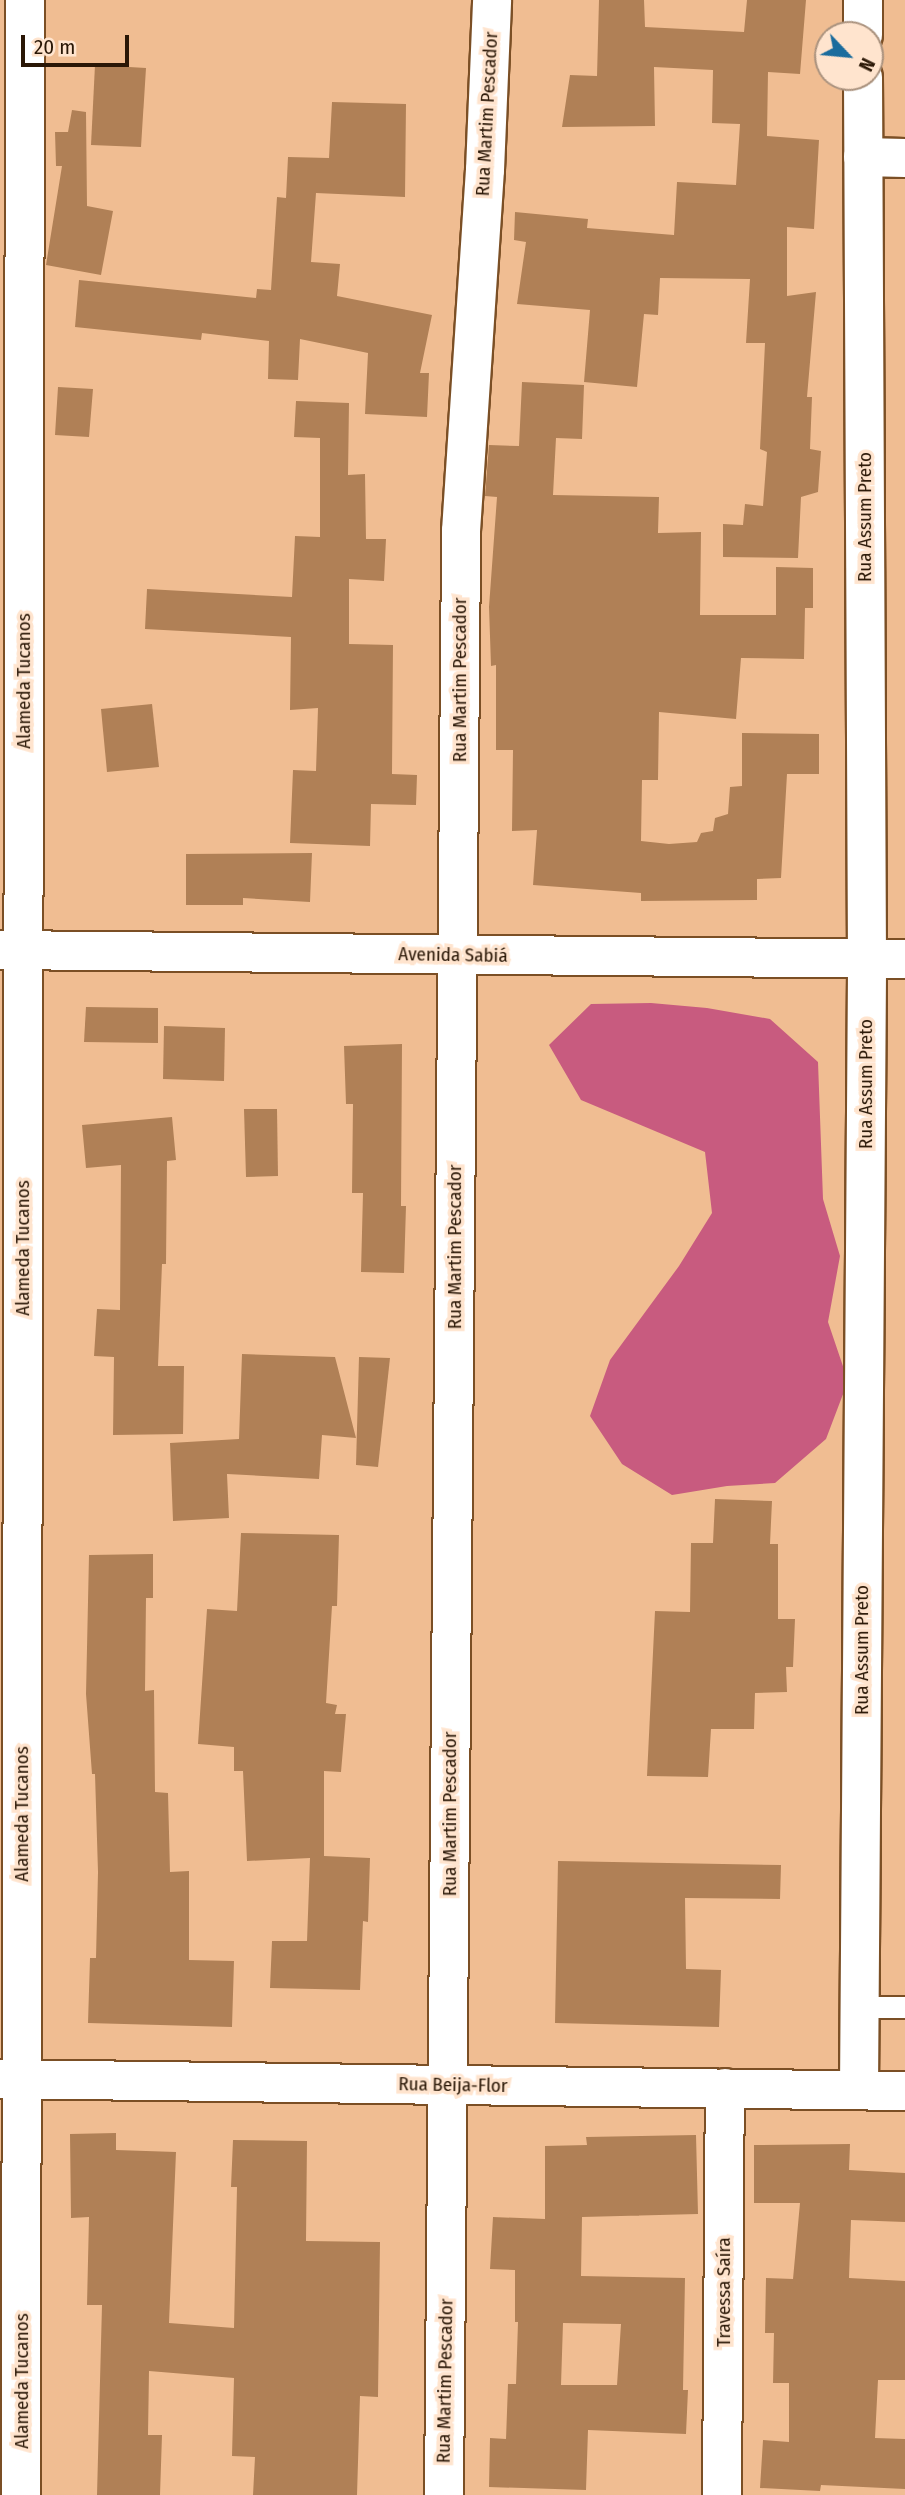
<!DOCTYPE html>
<meta charset="utf-8">
<style>
body{margin:0}
#map{position:relative;width:905px;height:2495px;overflow:hidden;background:#f0bd92;font-family:"Fira Sans Condensed",sans-serif}
div>[style]{position:absolute}
.forest>*{inset:0;background:#c85b7f}
.building>*{inset:0;background:#b08056}
.roads{filter:drop-shadow(2px 0 #7b4f25) drop-shadow(-2px 0 #7b4f25) drop-shadow(0 2px #7b4f25) drop-shadow(0 -2px #7b4f25)}
.lane>*{height:21px;margin:-10.5px;padding:0 10.5px;transform-origin:10.5px;border-radius:10.5px;background:#fff}
.street>*{height:38px;margin:-19px;padding:0 19px;transform-origin:19px;border-radius:19px;background:#fff}
span{translate:-50% -50%;white-space:nowrap;text-align:center;line-height:1.15;-webkit-text-stroke:7px #ffe4ce;paint-order:stroke}
.street-label{font-size:19px;color:#2a1706}
.north{position:absolute;left:814px;top:21px;width:70px;height:70px;box-sizing:border-box;background:#ffe4ce;border:2px solid #aa927e;border-radius:50%;rotate:116deg;font-size:19px;font-weight:700;line-height:28px;text-align:center;color:#2a1706}
.north::after{content:'';display:block;margin:auto;width:24px;height:32px;background:#1b6c9d;clip-path:polygon(50% 0,100% 100%,50% 72%,0 100%)}
.scale{position:absolute;left:21px;top:35px;width:108px;height:32px;box-sizing:border-box;border:4px solid #2a1706;border-top:0;padding-left:9px;font-size:21px;line-height:24px;white-space:nowrap;color:#2a1706;-webkit-text-stroke:5px #ffe4ce;paint-order:stroke}
</style>
<div id="map">
<div class="forest">
<div style="clip-path:polygon(651px 1003px,707px 1008px,770px 1019px,818px 1062px,823px 1199px,840px 1256px,828px 1322px,848px 1381px,826px 1439px,775px 1483px,727px 1486px,672px 1495px,622px 1464px,590px 1416px,610px 1360px,679px 1266px,712px 1213px,705px 1152px,581px 1100px,549px 1045px,591px 1004px)"></div>
</div>
<div class="building">
<div style="clip-path:polygon(599px 0,644px 0,645px 27px,744px 32px,747px 0,806px 0,800px 74px,768px 72px,767px 136px,819px 140px,814px 229px,787px 227px,787px 296px,816px 292px,807px 397px,812px 397px,810px 449px,821px 451px,818px 492px,801px 497px,798px 558px,723px 557px,723px 524px,743px 525px,745px 504px,763px 506px,767px 452px,760px 449px,765px 343px,746px 343px,750px 279px,660px 278px,658px 315px,644px 314px,637px 387px,584px 382px,590px 310px,517px 304px,526px 242px,514px 240px,515px 212px,588px 219px,587px 228px,674px 235px,677px 182px,736px 185px,740px 124px,712px 123px,713px 70px,654px 67px,655px 126px,562px 127px,570px 75px,597px 76px)"></div>
<div style="clip-path:polygon(95px 65px,146px 68px,141px 147px,91px 145px)"></div>
<div style="clip-path:polygon(332px 102px,406px 104px,405px 197px,316px 193px,311px 262px,340px 264px,337px 296px,432px 315px,420px 373px,429px 373px,427px 417px,365px 414px,368px 353px,300px 339px,298px 380px,268px 379px,269px 341px,202px 333px,201px 340px,75px 327px,79px 280px,256px 298px,257px 289px,271px 290px,277px 197px,286px 198px,288px 157px,329px 158px)"></div>
<div style="clip-path:polygon(72px 110px,86px 112px,87px 206px,113px 211px,101px 275px,46px 265px,62px 166px,56px 166px,55px 132px,68px 132px)"></div>
<div style="clip-path:polygon(522px 382px,584px 385px,582px 439px,556px 438px,553px 495px,659px 497px,658px 533px,701px 532px,700px 615px,776px 615px,776px 567px,813px 568px,813px 608px,805px 608px,804px 659px,741px 658px,736px 719px,659px 712px,658px 780px,642px 780px,641px 841px,669px 844px,697px 842px,701px 833px,713px 831px,715px 818px,728px 814px,730px 787px,742px 786px,742px 733px,819px 734px,819px 774px,787px 774px,781px 878px,757px 879px,757px 900px,641px 901px,641px 893px,533px 885px,537px 830px,512px 831px,513px 750px,496px 750px,496px 665px,491px 666px,489px 607px,497px 497px,485px 496px,489px 445px,519px 446px)"></div>
<div style="clip-path:polygon(58px 387px,93px 389px,89px 437px,55px 435px)"></div>
<div style="clip-path:polygon(296px 401px,349px 403px,348px 475px,365px 474px,366px 539px,386px 539px,384px 581px,349px 579px,349px 644px,393px 645px,392px 774px,417px 775px,416px 805px,371px 804px,370px 846px,290px 843px,293px 770px,316px 771px,318px 708px,290px 710px,291px 637px,145px 629px,147px 589px,292px 597px,295px 536px,320px 537px,320px 438px,294px 437px)"></div>
<div style="clip-path:polygon(152px 704px,159px 767px,107px 772px,101px 709px)"></div>
<div style="clip-path:polygon(312px 853px,310px 902px,243px 898px,243px 905px,186px 905px,186px 854px)"></div>
<div style="clip-path:polygon(86px 1007px,158px 1008px,158px 1043px,84px 1042px)"></div>
<div style="clip-path:polygon(164px 1026px,225px 1028px,224px 1081px,163px 1079px)"></div>
<div style="clip-path:polygon(402px 1044px,401px 1206px,406px 1206px,404px 1273px,361px 1272px,363px 1193px,352px 1193px,353px 1104px,346px 1104px,344px 1046px)"></div>
<div style="clip-path:polygon(244px 1109px,277px 1109px,278px 1176px,246px 1177px)"></div>
<div style="clip-path:polygon(172px 1117px,176px 1160px,167px 1161px,166px 1264px,162px 1264px,158px 1366px,184px 1366px,183px 1434px,113px 1435px,114px 1357px,94px 1356px,97px 1309px,120px 1310px,121px 1165px,86px 1168px,82px 1125px)"></div>
<div style="clip-path:polygon(242px 1354px,335px 1357px,356px 1438px,322px 1435px,319px 1479px,227px 1474px,229px 1518px,173px 1521px,170px 1443px,239px 1439px)"></div>
<div style="clip-path:polygon(359px 1357px,390px 1358px,378px 1467px,356px 1465px)"></div>
<div style="clip-path:polygon(715px 1499px,772px 1501px,770px 1544px,778px 1544px,778px 1619px,795px 1619px,793px 1667px,786px 1667px,787px 1692px,755px 1693px,754px 1729px,711px 1729px,708px 1777px,647px 1776px,655px 1611px,690px 1612px,691px 1543px,713px 1543px)"></div>
<div style="clip-path:polygon(241px 1533px,339px 1535px,337px 1606px,332px 1606px,326px 1703px,337px 1705px,335px 1714px,346px 1714px,341px 1772px,324px 1771px,324px 1856px,370px 1858px,368px 1922px,363px 1921px,360px 1990px,270px 1988px,272px 1941px,307px 1941px,310px 1858px,247px 1861px,243px 1771px,234px 1771px,234px 1747px,198px 1744px,207px 1609px,237px 1611px)"></div>
<div style="clip-path:polygon(153px 1554px,153px 1598px,146px 1598px,145px 1691px,154px 1690px,155px 1792px,168px 1793px,170px 1872px,189px 1871px,189px 1960px,234px 1961px,232px 2027px,88px 2023px,90px 1958px,96px 1958px,98px 1872px,95px 1774px,92px 1774px,86px 1694px,89px 1555px)"></div>
<div style="clip-path:polygon(558px 1861px,781px 1865px,780px 1899px,685px 1898px,686px 1969px,721px 1970px,719px 2027px,555px 2023px)"></div>
<div style="clip-path:polygon(116px 2133px,116px 2150px,176px 2152px,169px 2323px,234px 2328px,237px 2187px,231px 2187px,233px 2140px,307px 2141px,306px 2241px,380px 2242px,378px 2397px,360px 2396px,357px 2495px,253px 2495px,255px 2457px,232px 2456px,234px 2378px,149px 2371px,148px 2435px,162px 2435px,160px 2495px,97px 2495px,102px 2305px,87px 2305px,89px 2217px,71px 2218px,70px 2134px)"></div>
<div style="clip-path:polygon(evenodd,696px 2135px,698px 2214px,582px 2217px,581px 2276px,685px 2278px,683px 2390px,688px 2390px,686px 2434px,588px 2430px,586px 2490px,489px 2487px,490px 2438px,506px 2439px,508px 2384px,516px 2384px,518px 2322px,515px 2322px,515px 2270px,490px 2269px,493px 2217px,545px 2219px,545px 2146px,587px 2145px,586px 2137px,696px 2135px,563px 2323px,621px 2324px,617px 2385px,561px 2385px,563px 2323px)"></div>
<div style="clip-path:polygon(850px 2144px,849px 2170px,905px 2173px,905px 2222px,851px 2220px,849px 2278px,905px 2281px,905px 2380px,878px 2380px,875px 2438px,905px 2439px,905px 2489px,821px 2485px,820px 2491px,760px 2488px,763px 2440px,789px 2442px,789px 2383px,773px 2383px,774px 2333px,765px 2333px,766px 2278px,793px 2279px,800px 2203px,754px 2203px,754px 2145px)"></div>
</div>
<div class="roads">
<div class="lane">
<div style="left:859px;top:2007px;width:46px"></div>
</div>
<div class="street">
<div style="left:863px;top:0;width:35px;rotate:90deg"></div>
<div style="left:863px;top:157px;width:42px;rotate:1.4deg"></div>
<div style="left:0;top:950px;width:905px;rotate:0.57deg"></div>
<div style="left:0;top:2079px;width:905px;rotate:0.76deg"></div>
<div style="left:859px;top:2090px;width:1131px;rotate:-89.59deg"></div>
<div style="left:867px;top:959px;width:882px;rotate:-90.26deg"></div>
<div style="left:21px;top:2495px;width:2495px;rotate:-89.91deg"></div>
<div style="left:444px;top:2495px;width:1964px;rotate:-89.5deg"></div>
<div style="left:461px;top:531px;width:362px;rotate:-86.2deg"></div>
<div style="left:485px;top:170px;width:170px;rotate:-87.6deg"></div>
<div style="left:722px;top:2495px;width:407px;rotate:-89.6deg"></div>
</div>
</div>
<div class="street-label">
<span style="left:487px;top:114px;rotate:-87deg">Rua Martim Pescador</span>
<span style="left:865px;top:517px;rotate:-90deg">Rua Assum Preto</span>
<span style="left:460px;top:680px;rotate:-90deg">Rua Martim Pescador</span>
<span style="left:24px;top:681px;rotate:-90deg">Alameda Tucanos</span>
<span style="left:453px;top:955px;rotate:1deg">Avenida Sabiá</span>
<span style="left:866px;top:1084px;rotate:-90deg">Rua Assum Preto</span>
<span style="left:455px;top:1247px;rotate:-90deg">Rua Martim Pescador</span>
<span style="left:23px;top:1248px;rotate:-90deg">Alameda Tucanos</span>
<span style="left:862px;top:1650px;rotate:-90deg">Rua Assum Preto</span>
<span style="left:22px;top:1814px;rotate:-90deg">Alameda Tucanos</span>
<span style="left:450px;top:1814px;rotate:-90deg">Rua Martim Pescador</span>
<span style="left:453px;top:2085px;rotate:1deg">Rua Beija-Flor</span>
<span style="left:724px;top:2292px;rotate:-90deg">Travessa Saíra</span>
<span style="left:22px;top:2381px;rotate:-90deg">Alameda Tucanos</span>
<span style="left:445px;top:2381px;rotate:-89deg">Rua Martim Pescador</span>
</div>
<div class="north">N</div>
<div class="scale">20 m</div>
</div>
